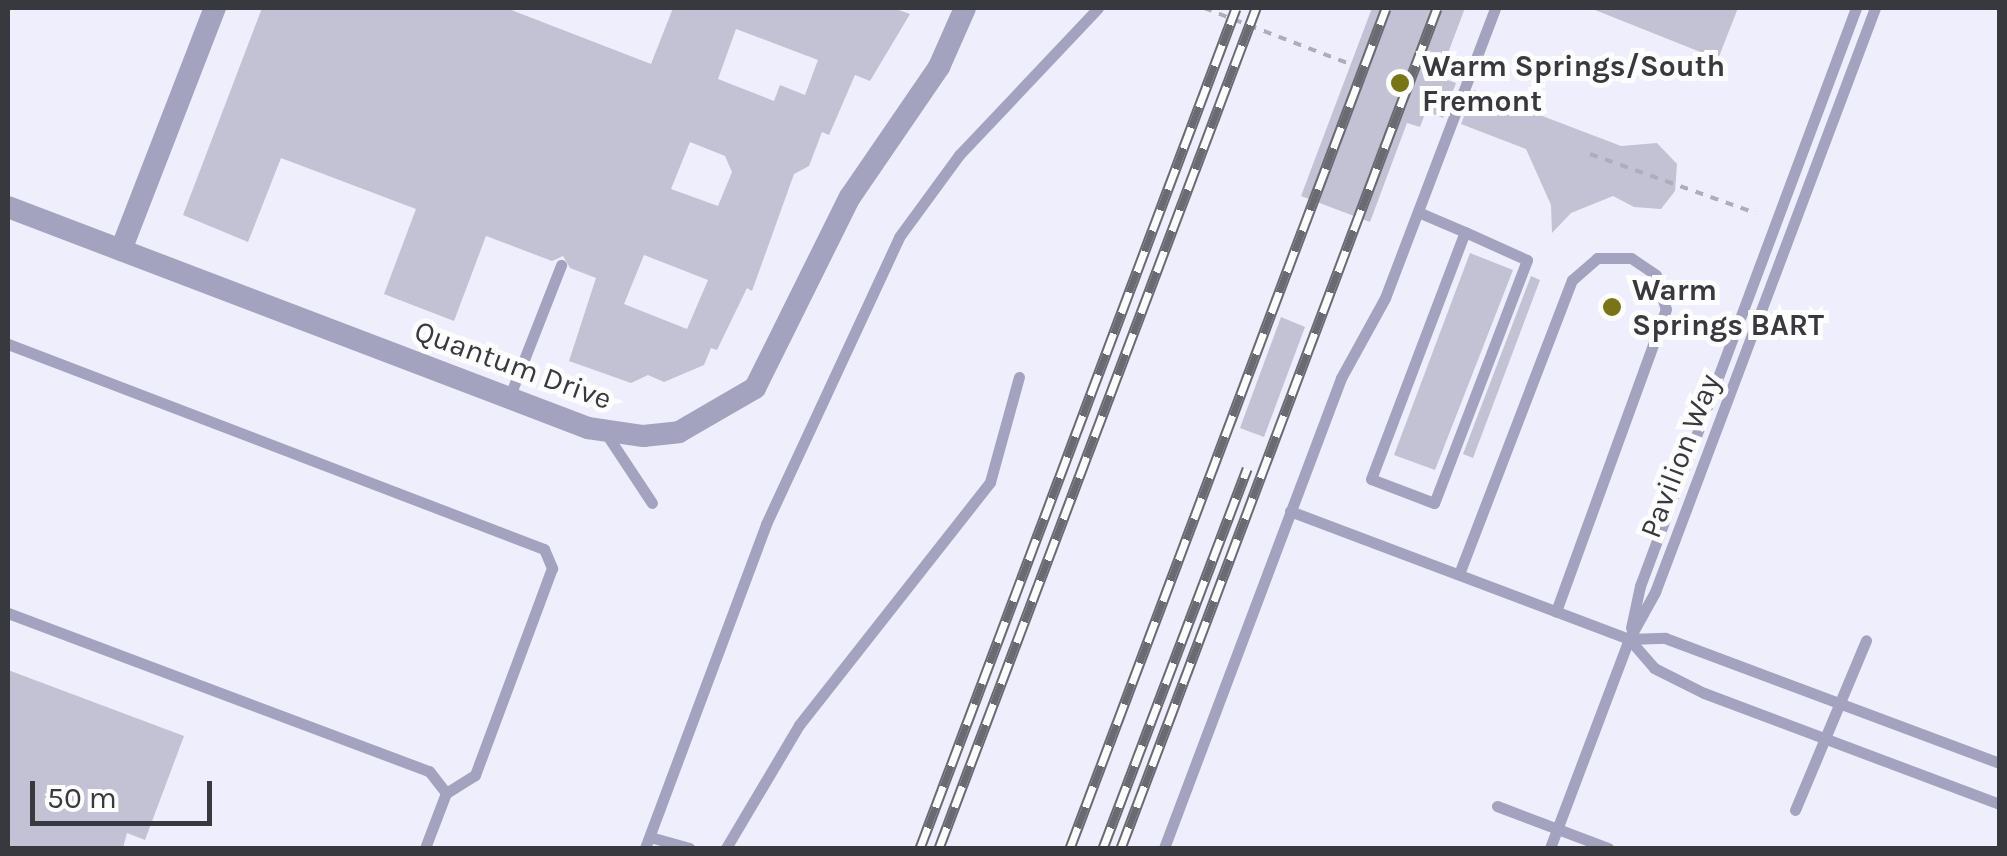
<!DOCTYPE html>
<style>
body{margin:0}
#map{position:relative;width:2007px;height:856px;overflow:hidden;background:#eeeefc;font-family:Karla,sans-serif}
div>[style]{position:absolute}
.building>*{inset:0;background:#c3c2d4}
.path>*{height:4px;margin-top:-2px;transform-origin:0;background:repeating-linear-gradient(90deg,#aeaeba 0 8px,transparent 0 16px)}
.service>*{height:11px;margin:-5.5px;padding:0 5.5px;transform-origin:5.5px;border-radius:5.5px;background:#a3a3bf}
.minor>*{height:22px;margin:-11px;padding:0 11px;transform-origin:11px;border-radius:11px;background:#a3a3bf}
.rail>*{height:11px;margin-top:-5.5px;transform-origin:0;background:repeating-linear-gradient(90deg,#fdfdfd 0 22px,#6a6a73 0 44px);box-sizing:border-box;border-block:2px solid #6a6a73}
.dots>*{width:28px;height:28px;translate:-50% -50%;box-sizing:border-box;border:5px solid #fdfdfd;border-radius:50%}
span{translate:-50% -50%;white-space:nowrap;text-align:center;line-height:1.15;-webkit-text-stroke:10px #fdfdfd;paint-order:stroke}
.poi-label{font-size:30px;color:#38383f;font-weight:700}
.left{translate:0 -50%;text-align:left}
.street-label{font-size:30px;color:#38383f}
.frame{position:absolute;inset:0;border:10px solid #38383f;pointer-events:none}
.scale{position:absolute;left:30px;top:781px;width:182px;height:45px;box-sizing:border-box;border:5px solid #38383f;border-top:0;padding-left:12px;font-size:30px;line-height:35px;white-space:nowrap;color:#38383f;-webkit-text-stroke:8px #fdfdfd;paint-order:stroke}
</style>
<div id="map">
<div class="building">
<div style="clip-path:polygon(evenodd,262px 8px,506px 8px,651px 64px,673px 8px,893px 8px,910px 14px,870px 81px,855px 75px,829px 135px,822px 132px,809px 166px,794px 174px,752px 291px,747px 288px,717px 350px,711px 348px,704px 365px,664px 382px,648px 375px,631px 383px,569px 361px,596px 278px,570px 268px,563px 256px,552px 261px,486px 236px,454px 321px,384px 294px,416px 209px,281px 158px,248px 242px,183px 215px,262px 8px,736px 29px,818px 60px,805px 95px,780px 85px,774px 101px,718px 79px,736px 29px,262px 8px,690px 142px,725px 156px,732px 172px,718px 206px,671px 189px,690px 142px,262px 8px,644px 255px,708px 280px,687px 329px,624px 304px,644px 255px)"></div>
<div style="clip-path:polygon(1372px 8px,1465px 8px,1439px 77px,1456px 83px,1443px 118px,1426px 111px,1420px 127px,1407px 123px,1370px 222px,1301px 196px)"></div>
<div style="clip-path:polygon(1590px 8px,1738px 8px,1718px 59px)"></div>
<div style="clip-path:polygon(1474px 90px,1621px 146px,1657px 143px,1677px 164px,1675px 191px,1661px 209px,1634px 207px,1613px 196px,1571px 213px,1552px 233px,1551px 205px,1526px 149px,1461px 124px)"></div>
<div style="clip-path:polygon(1470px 253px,1513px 270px,1435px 470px,1394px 455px)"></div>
<div style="clip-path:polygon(1531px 276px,1540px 280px,1473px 458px,1463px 454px)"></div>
<div style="clip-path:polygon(1281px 317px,1305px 327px,1264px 437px,1240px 428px)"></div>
<div style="clip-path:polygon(8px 670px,184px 736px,145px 840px,127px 833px,123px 848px,8px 848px)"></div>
</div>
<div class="path">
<div style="left:1204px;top:8px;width:156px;rotate:21deg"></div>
<div style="left:1590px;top:154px;width:176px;rotate:19.6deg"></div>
</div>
<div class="service">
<div style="left:1418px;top:212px;width:51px;rotate:23.1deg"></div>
<div style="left:1465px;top:232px;width:68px;rotate:24.3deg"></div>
<div style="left:1527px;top:260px;width:260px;rotate:110.9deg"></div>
<div style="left:1434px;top:503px;width:67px;rotate:-159.1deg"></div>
<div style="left:1371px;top:479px;width:264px;rotate:-69.2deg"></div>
<div style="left:8px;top:344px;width:574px;rotate:20.93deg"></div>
<div style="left:544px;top:549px;width:21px;rotate:67deg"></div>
<div style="left:552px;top:568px;width:221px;rotate:110.4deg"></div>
<div style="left:475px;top:775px;width:34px;rotate:148deg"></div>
<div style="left:446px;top:793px;width:59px;rotate:110.9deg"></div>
<div style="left:509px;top:398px;width:143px;rotate:-68.6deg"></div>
<div style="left:605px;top:432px;width:85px;rotate:56.5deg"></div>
<div style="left:1290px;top:511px;width:362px;rotate:20.7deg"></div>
<div style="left:1629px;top:639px;width:36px;rotate:-2deg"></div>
<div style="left:1665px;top:638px;width:358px;rotate:20.5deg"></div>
<div style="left:1459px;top:574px;width:315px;rotate:-69deg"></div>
<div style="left:1572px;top:280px;width:33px;rotate:-41deg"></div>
<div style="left:1597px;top:258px;width:34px"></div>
<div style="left:1631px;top:258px;width:30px;rotate:34deg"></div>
<div style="left:1656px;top:275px;width:35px;rotate:74deg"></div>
<div style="left:1666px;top:309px;width:322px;rotate:110deg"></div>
<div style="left:8px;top:613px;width:450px;rotate:20.6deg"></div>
<div style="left:429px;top:771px;width:28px;rotate:52deg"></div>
<div style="left:1631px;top:628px;width:43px;rotate:-77.9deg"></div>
<div style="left:1640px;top:586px;width:617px;rotate:-69.51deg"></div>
<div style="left:1629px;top:639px;width:38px;rotate:49deg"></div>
<div style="left:1654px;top:668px;width:56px;rotate:26.6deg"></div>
<div style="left:1704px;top:693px;width:316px;rotate:20.6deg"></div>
<div style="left:1497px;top:806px;width:119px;rotate:20.7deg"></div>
<div style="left:1795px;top:810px;width:184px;rotate:-67.3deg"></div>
<div style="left:650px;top:837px;width:41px;rotate:15.8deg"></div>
<div style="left:645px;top:848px;width:346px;rotate:-69.5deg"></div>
<div style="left:766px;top:524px;width:316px;rotate:-65.1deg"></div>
<div style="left:899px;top:237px;width:102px;rotate:-53.8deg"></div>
<div style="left:959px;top:155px;width:202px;rotate:-46.6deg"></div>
<div style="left:726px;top:848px;width:143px;rotate:-59.3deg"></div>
<div style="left:799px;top:725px;width:309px;rotate:-51.8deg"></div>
<div style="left:990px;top:482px;width:109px;rotate:-74.6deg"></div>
<div style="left:1164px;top:848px;width:502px;rotate:-69.36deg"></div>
<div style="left:1341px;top:378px;width:91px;rotate:-61.2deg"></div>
<div style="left:1385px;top:298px;width:310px;rotate:-69.2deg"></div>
<div style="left:1550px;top:848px;width:223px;rotate:-69.3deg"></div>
<div style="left:1629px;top:639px;width:54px;rotate:-61deg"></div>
<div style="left:1655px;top:592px;width:624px;rotate:-69.36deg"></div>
</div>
<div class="minor">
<div style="left:8px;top:207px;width:621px;rotate:20.86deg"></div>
<div style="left:588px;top:428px;width:56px;rotate:8.3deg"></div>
<div style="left:643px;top:436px;width:36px;rotate:-6deg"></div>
<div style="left:679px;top:432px;width:88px;rotate:-30.1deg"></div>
<div style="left:755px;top:388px;width:213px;rotate:-63.6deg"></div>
<div style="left:850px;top:197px;width:158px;rotate:-55.6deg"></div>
<div style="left:939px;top:67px;width:64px;rotate:-66.2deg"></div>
<div style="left:121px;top:250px;width:260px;rotate:-68.8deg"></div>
</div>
<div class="rail">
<div style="left:920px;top:848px;width:897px;rotate:-69.38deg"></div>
<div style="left:939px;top:848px;width:898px;rotate:-69.32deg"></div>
<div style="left:1070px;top:848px;width:897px;rotate:-69.38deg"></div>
<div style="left:1103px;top:848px;width:406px;rotate:-69.2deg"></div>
<div style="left:1121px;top:848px;width:897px;rotate:-69.38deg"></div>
</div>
<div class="dots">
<div style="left:1400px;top:83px;background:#797418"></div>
<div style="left:1612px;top:307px;background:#797418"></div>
</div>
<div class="poi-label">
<span class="left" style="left:1422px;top:83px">Warm Springs/South<br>Fremont</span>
<span class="left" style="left:1632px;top:307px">Warm<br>Springs BART</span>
</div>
<div class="street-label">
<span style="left:513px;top:365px;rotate:20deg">Quantum Drive</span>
<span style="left:1680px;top:456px;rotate:-69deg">Pavilion Way</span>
</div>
<div class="frame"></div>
<div class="scale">50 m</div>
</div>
